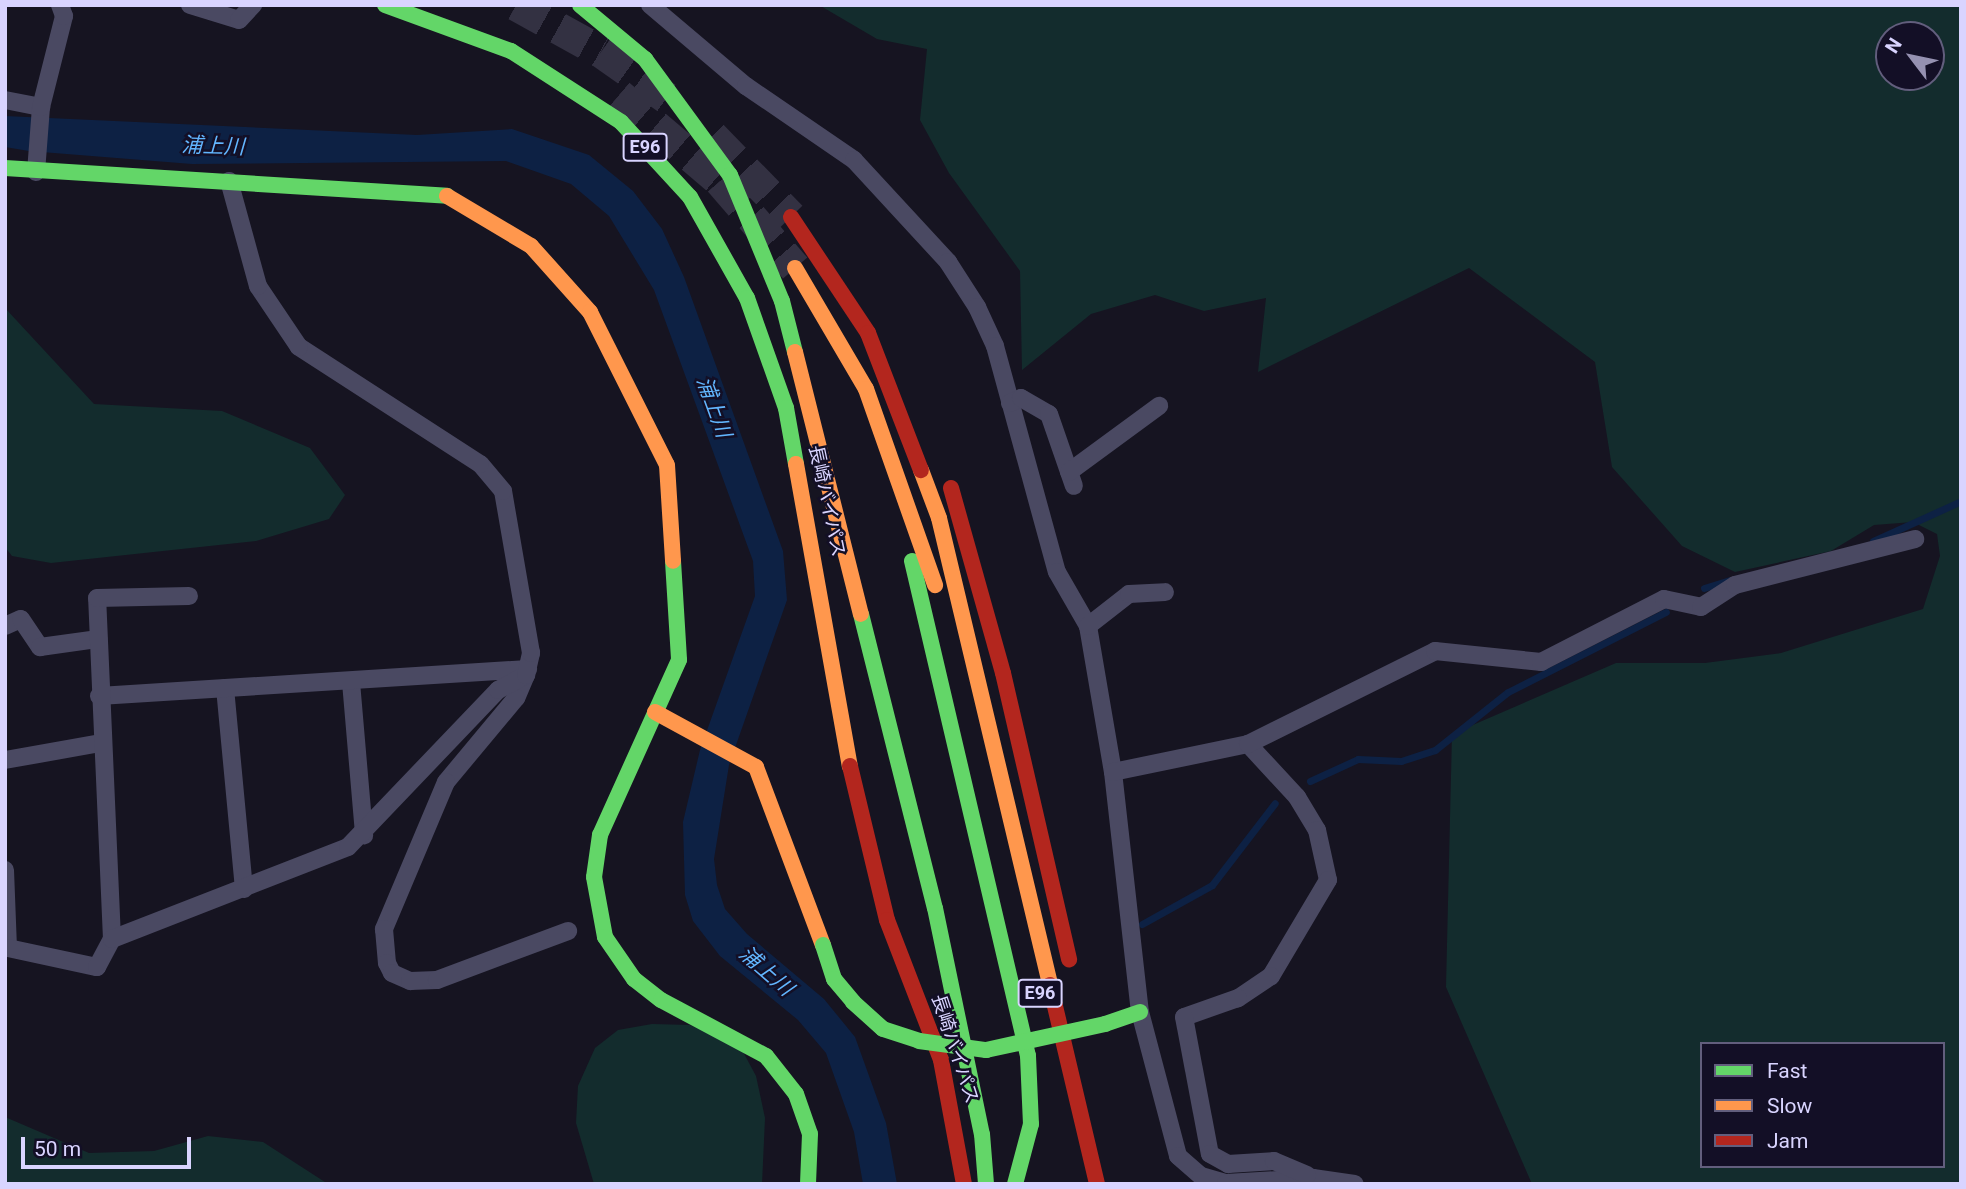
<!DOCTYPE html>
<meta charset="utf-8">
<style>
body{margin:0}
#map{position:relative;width:1966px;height:1189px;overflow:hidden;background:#161421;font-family:Roboto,"Noto Sans JP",sans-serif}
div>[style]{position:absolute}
.green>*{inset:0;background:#132c2d}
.water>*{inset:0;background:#0d2144}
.stream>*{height:7px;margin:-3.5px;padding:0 3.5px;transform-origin:3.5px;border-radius:3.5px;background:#0d2144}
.highway-tunnel>*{height:32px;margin-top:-16px;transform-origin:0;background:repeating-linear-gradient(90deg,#333142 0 32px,transparent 0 48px)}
.street>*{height:18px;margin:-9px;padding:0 9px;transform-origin:9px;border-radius:9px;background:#4a4962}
.fast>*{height:16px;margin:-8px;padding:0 8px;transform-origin:8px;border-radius:8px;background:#63d668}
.slow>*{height:16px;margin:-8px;padding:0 8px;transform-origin:8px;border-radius:8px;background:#ff974d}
.jam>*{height:16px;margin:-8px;padding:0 8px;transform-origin:8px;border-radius:8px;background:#b3261e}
.fast-bridge>*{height:16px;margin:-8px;padding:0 8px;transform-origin:8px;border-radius:8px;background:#63d668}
span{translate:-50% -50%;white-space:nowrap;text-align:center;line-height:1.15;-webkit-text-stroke:5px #130f26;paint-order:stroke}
.shield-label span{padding:2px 5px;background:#130f26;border:2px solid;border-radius:5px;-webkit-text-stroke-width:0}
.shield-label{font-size:18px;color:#d9d4ff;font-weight:700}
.street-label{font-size:19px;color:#d9d4ff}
.water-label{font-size:21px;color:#62b6ff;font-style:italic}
.frame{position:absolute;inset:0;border:7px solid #d9d4ff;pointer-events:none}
.legend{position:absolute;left:1700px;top:1042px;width:245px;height:126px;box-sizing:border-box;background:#130f26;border:2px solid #625e7d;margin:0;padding:9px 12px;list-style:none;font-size:21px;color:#d9d4ff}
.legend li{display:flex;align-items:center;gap:14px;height:35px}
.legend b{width:35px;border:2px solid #625e7d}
.north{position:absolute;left:1875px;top:21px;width:70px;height:70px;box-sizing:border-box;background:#130f26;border:2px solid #625e7d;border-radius:50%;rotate:302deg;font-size:19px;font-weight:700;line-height:28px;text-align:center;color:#d9d4ff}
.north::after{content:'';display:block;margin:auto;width:24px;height:32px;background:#9591b1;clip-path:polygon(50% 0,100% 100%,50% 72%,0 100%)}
.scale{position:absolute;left:21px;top:1137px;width:170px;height:32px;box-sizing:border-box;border:4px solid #d9d4ff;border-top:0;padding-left:9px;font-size:21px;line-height:24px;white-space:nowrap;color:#d9d4ff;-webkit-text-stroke:5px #130f26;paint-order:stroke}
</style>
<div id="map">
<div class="green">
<div style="clip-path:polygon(evenodd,819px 5px,1961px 5px,1961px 1184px,1532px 1184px,1446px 987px,1452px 734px,1616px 663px,1705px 663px,1781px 653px,1923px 609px,1940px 556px,1937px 534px,1913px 522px,1874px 525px,1831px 551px,1735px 572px,1682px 546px,1612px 467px,1595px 362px,1469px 268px,1258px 372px,1266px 298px,1204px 311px,1155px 295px,1091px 314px,1022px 370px,1020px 271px,949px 173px,920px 120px,927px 49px,877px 39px,819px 5px,1889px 35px,1931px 35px,1931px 77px,1889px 77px,1889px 35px,819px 5px,1702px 1044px,1943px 1044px,1943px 1166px,1702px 1166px,1702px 1044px)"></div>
<div style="clip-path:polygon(5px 308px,94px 404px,222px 411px,310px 448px,345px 495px,329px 519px,256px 541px,51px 563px,12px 556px,5px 547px)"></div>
<div style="clip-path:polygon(652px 1024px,690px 1025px,741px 1048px,756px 1076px,765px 1118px,762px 1184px,594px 1184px,576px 1123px,578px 1086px,595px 1048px,618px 1030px)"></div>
<div style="clip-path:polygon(5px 1117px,89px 1153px,154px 1151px,208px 1136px,263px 1142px,328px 1184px,5px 1184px)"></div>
</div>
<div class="water">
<div style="clip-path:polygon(5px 116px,417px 135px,512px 129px,589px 155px,633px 191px,662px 229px,684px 277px,783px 551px,787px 600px,729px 765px,714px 859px,717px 885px,725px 909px,747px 934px,824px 999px,855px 1037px,886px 1123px,897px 1184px,863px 1184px,854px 1132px,826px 1053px,798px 1020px,720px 956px,693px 921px,685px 895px,683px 822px,700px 750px,755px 596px,753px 561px,654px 290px,609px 216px,571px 184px,506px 161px,192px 164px,29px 151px,5px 147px)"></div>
</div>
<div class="stream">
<div style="left:1873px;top:541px;width:97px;rotate:-24.4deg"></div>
<div style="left:1704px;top:588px;width:27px;rotate:-17deg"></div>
<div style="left:1310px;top:781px;width:53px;rotate:-24.6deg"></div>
<div style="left:1358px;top:759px;width:43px;rotate:2.7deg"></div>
<div style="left:1401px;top:761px;width:36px;rotate:-18deg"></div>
<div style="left:1435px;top:750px;width:93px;rotate:-38.5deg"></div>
<div style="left:1508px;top:692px;width:177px;rotate:-26.9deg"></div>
<div style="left:1142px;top:924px;width:80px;rotate:-29.1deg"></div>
<div style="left:1212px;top:885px;width:103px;rotate:-52.5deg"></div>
</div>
<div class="highway-tunnel">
<div style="left:516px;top:5px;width:97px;rotate:28.9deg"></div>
<div style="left:601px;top:52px;width:90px;rotate:35.1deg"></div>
<div style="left:619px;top:95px;width:133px;rotate:40.4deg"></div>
<div style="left:720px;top:181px;width:115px;rotate:49.2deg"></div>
<div style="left:712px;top:136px;width:113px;rotate:45.7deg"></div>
</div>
<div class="street">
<div style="left:190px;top:5px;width:51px;rotate:17deg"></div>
<div style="left:239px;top:20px;width:21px;rotate:-47deg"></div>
<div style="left:650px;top:5px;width:126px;rotate:40.2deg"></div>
<div style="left:746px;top:86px;width:131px;rotate:34.4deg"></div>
<div style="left:854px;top:160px;width:139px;rotate:47.3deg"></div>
<div style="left:948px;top:262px;width:54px;rotate:57.2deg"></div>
<div style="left:977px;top:307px;width:43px;rotate:65.2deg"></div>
<div style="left:995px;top:346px;width:234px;rotate:74.7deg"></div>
<div style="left:1057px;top:572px;width:62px;rotate:60.1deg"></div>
<div style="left:1088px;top:626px;width:148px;rotate:80.3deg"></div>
<div style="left:1113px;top:772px;width:242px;rotate:83.6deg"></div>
<div style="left:1140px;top:1012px;width:149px;rotate:75.2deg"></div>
<div style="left:1178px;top:1156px;width:30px;rotate:41deg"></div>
<div style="left:1201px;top:1176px;width:26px;rotate:16deg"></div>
<div style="left:1226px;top:1183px;width:87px;rotate:-3.3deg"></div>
<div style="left:1313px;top:1178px;width:42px;rotate:8.1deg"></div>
<div style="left:5px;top:100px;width:37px;rotate:11deg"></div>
<div style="left:36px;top:172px;width:65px;rotate:-85.6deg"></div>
<div style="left:41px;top:107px;width:94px;rotate:-75.8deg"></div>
<div style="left:64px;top:16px;width:12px;rotate:-110deg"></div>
<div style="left:1010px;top:403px;width:12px;rotate:-24deg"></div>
<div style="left:1021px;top:398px;width:32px;rotate:30deg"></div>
<div style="left:1049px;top:414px;width:76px;rotate:70.9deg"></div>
<div style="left:1069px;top:472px;width:112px;rotate:-36.3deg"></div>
<div style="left:5px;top:626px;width:17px;rotate:-24deg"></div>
<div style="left:21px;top:619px;width:34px;rotate:56deg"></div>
<div style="left:40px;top:647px;width:59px;rotate:-7.9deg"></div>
<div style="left:1088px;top:626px;width:52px;rotate:-38deg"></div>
<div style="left:1129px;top:594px;width:36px;rotate:-3deg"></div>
<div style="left:526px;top:675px;width:25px;rotate:113deg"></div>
<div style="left:516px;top:698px;width:109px;rotate:129.8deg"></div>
<div style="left:446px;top:782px;width:160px;rotate:112.9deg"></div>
<div style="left:384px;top:929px;width:34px;rotate:85deg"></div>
<div style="left:387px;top:963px;width:11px;rotate:63deg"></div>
<div style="left:392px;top:973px;width:20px;rotate:24deg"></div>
<div style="left:410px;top:981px;width:27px;rotate:-2deg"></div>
<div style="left:437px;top:980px;width:140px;rotate:-20.5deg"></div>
<div style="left:351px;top:682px;width:154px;rotate:85.1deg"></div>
<div style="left:225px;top:688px;width:202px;rotate:84.6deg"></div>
<div style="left:99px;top:696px;width:430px;rotate:-3.6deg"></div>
<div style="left:1248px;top:744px;width:72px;rotate:47.2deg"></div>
<div style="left:1297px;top:797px;width:39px;rotate:59deg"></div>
<div style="left:1317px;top:830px;width:51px;rotate:77.6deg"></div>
<div style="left:1328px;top:880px;width:112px;rotate:120.7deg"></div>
<div style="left:1271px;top:976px;width:40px;rotate:146deg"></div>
<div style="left:1238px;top:998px;width:57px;rotate:160.6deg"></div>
<div style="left:1184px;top:1017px;width:139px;rotate:79.3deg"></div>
<div style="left:1210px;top:1154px;width:21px;rotate:29deg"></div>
<div style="left:1228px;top:1164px;width:46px;rotate:-3.7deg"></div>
<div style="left:1274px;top:1161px;width:36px;rotate:23deg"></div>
<div style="left:5px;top:760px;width:97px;rotate:-10.1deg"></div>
<div style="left:1113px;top:772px;width:138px;rotate:-11.7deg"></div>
<div style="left:1248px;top:744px;width:209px;rotate:-26.4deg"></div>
<div style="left:1435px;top:651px;width:107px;rotate:5.9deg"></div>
<div style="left:1541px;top:662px;width:138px;rotate:-27.1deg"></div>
<div style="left:1664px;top:599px;width:38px;rotate:12deg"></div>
<div style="left:1701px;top:607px;width:40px;rotate:-32.9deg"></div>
<div style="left:1735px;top:585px;width:186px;rotate:-14.3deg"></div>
<div style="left:5px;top:870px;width:78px;rotate:87.8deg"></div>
<div style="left:8px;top:948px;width:91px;rotate:12.1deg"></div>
<div style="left:97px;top:967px;width:32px;rotate:-62deg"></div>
<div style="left:112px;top:939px;width:341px;rotate:-92.5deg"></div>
<div style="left:97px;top:598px;width:92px;rotate:-1.2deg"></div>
<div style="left:112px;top:939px;width:253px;rotate:-21.3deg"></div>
<div style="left:348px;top:847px;width:217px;rotate:-46.3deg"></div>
<div style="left:498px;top:690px;width:32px;rotate:-28deg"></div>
<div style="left:526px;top:675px;width:23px;rotate:-77deg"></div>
<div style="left:531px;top:653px;width:164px;rotate:-99.8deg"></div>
<div style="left:503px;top:491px;width:35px;rotate:-130deg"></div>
<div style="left:480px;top:464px;width:216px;rotate:-147.1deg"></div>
<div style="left:299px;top:347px;width:73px;rotate:-123.9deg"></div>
<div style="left:258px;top:286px;width:109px;rotate:-105.4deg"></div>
</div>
<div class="fast">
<div style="left:385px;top:5px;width:134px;rotate:20.1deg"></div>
<div style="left:511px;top:51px;width:131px;rotate:32.8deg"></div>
<div style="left:621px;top:122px;width:102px;rotate:47.4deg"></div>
<div style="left:690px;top:197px;width:116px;rotate:60.6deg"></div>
<div style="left:747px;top:298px;width:117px;rotate:70.5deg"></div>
<div style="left:786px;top:408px;width:57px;rotate:79.9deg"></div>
<div style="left:580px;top:5px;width:85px;rotate:39.7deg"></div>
<div style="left:645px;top:59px;width:144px;rotate:53.8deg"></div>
<div style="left:730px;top:175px;width:136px;rotate:67.6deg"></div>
<div style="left:782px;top:301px;width:53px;rotate:75.7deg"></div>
<div style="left:5px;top:168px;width:443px;rotate:3.6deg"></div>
<div style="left:673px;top:561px;width:99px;rotate:86.5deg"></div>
<div style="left:679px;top:660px;width:192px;rotate:114.3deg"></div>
<div style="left:600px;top:835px;width:42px;rotate:98.1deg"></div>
<div style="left:594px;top:877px;width:61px;rotate:79.6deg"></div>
<div style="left:605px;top:937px;width:51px;rotate:55.4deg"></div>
<div style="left:634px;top:979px;width:34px;rotate:38deg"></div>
<div style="left:661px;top:1000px;width:119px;rotate:28.1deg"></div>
<div style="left:766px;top:1056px;width:48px;rotate:51.7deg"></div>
<div style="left:796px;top:1094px;width:42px;rotate:70.7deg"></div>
<div style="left:810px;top:1134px;width:50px;rotate:92.3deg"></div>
<div style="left:912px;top:561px;width:508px;rotate:76.81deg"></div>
<div style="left:1028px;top:1056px;width:68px;rotate:87.5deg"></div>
<div style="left:1031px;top:1124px;width:62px;rotate:104.9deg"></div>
<div style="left:861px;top:614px;width:303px;rotate:75.9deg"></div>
<div style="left:935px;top:908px;width:231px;rotate:78.3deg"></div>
<div style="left:982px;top:1134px;width:50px;rotate:85.4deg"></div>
<div style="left:1105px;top:1024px;width:37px;rotate:-19deg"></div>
</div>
<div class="slow">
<div style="left:447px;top:196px;width:98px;rotate:30.8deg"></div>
<div style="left:531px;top:246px;width:89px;rotate:48.2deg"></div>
<div style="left:590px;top:312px;width:171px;rotate:63.3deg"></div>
<div style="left:667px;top:465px;width:96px;rotate:86.4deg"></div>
<div style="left:795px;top:268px;width:140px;rotate:59.6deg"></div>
<div style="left:866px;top:389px;width:208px;rotate:70.6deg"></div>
<div style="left:795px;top:352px;width:270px;rotate:75.9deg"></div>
<div style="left:796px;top:464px;width:307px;rotate:79.9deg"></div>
<div style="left:921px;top:470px;width:51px;rotate:69.4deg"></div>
<div style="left:939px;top:518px;width:480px;rotate:76.6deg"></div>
<div style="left:655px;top:712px;width:115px;rotate:28.6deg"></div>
<div style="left:756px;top:767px;width:190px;rotate:69.4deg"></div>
</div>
<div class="jam">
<div style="left:791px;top:217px;width:139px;rotate:56.4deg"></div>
<div style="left:868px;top:333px;width:147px;rotate:68.9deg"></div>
<div style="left:951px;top:488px;width:192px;rotate:74.3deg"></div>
<div style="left:1003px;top:673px;width:294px;rotate:77deg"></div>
<div style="left:850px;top:766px;width:158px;rotate:76.5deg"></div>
<div style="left:887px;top:920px;width:150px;rotate:68.9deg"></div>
<div style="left:941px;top:1060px;width:126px;rotate:79.5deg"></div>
<div style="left:1050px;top:985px;width:204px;rotate:76.7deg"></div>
</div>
<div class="fast-bridge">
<div style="left:823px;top:945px;width:36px;rotate:72deg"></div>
<div style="left:834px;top:979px;width:30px;rotate:50deg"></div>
<div style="left:853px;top:1002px;width:40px;rotate:42deg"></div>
<div style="left:883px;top:1029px;width:38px;rotate:18deg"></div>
<div style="left:919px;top:1041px;width:68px;rotate:7.7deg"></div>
<div style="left:986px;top:1050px;width:122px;rotate:-12.3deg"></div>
</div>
<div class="shield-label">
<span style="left:645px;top:147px">E96</span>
<span style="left:1040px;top:993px">E96</span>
</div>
<div class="street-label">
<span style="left:827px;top:501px;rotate:78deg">長崎バイパス</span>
<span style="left:955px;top:1049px;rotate:72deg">長崎バイパス</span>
</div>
<div class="water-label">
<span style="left:213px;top:146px;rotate:2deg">浦上川</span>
<span style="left:714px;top:407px;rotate:70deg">浦上川</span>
<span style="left:766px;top:971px;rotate:41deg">浦上川</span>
</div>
<div class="frame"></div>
<ul class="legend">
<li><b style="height:9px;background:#63d668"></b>Fast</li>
<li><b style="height:9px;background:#ff974d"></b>Slow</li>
<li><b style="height:9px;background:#b3261e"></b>Jam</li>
</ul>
<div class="north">N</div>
<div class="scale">50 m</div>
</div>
